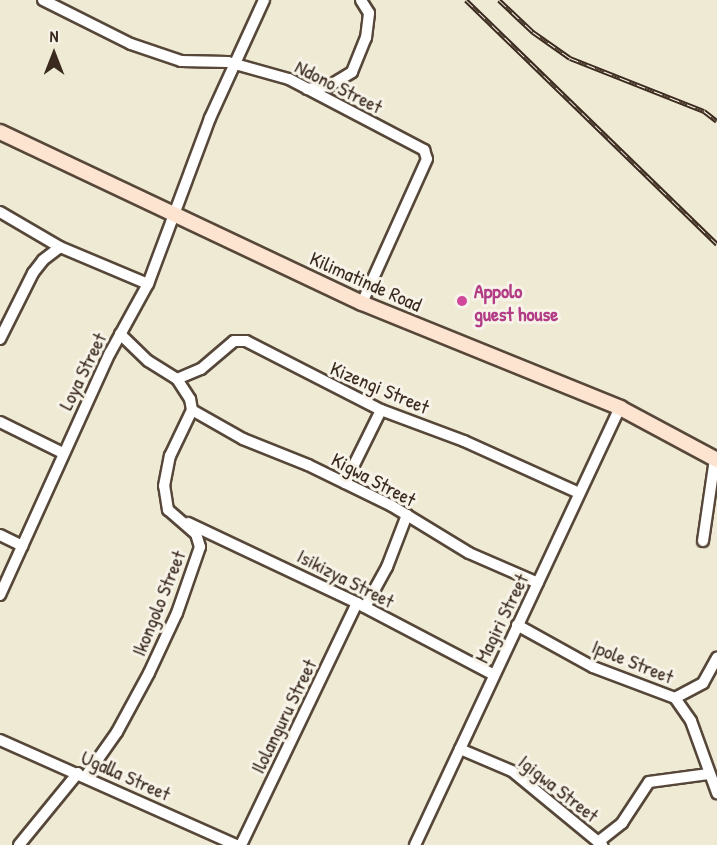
<!DOCTYPE html>
<style>
body{margin:0}
#map{position:relative;width:717px;height:845px;overflow:hidden;background:#efead4;font-family:"Patrick Hand",sans-serif}
div>[style]{position:absolute}
.roads{filter:drop-shadow(2px 0 #564739) drop-shadow(-2px 0 #564739) drop-shadow(0 2px #564739) drop-shadow(0 -2px #564739)}
.street>*{height:10px;margin:-5px;padding:0 5px;transform-origin:5px;border-radius:5px;background:#fff}
.secondary>*{height:14px;margin:-7px;padding:0 7px;transform-origin:7px;border-radius:7px;background:#fde4d1}
.rail>*{height:5px;margin-top:-2.5px;transform-origin:0;background:repeating-linear-gradient(90deg,#f7f3e8 0 9px,#3b2a1e 0 18px);box-sizing:border-box;border-block:2px solid #3b2a1e}
.dots>*{width:16px;height:16px;translate:-50% -50%;box-sizing:border-box;border:3px solid #f7f3e8;border-radius:50%}
span{translate:-50% -50%;white-space:nowrap;text-align:center;line-height:1.15;-webkit-text-stroke:6px #f7f3e8;paint-order:stroke}
.street-label{font-size:20px;color:#3b2a1e}
.hotel-label{font-size:20px;color:#b23c85;font-weight:700}
.left{translate:0 -50%;text-align:left}
.north{position:absolute;left:24px;top:24px;width:60px;height:60px;-webkit-text-stroke:4px #f7f3e8;paint-order:stroke;rotate:0deg;font-size:16px;font-weight:700;line-height:24px;text-align:center;color:#3b2a1e}
.north::after{content:'';display:block;margin:auto;width:21px;height:27px;background:#3b2a1e;clip-path:polygon(50% 0,100% 100%,50% 72%,0 100%)}
</style>
<div id="map">
<div class="roads">
<div class="street">
<div style="left:43px;top:0;width:98px;rotate:26.6deg"></div>
<div style="left:131px;top:44px;width:53px;rotate:18.8deg"></div>
<div style="left:181px;top:61px;width:47px;rotate:1.2deg"></div>
<div style="left:228px;top:62px;width:63px;rotate:15.6deg"></div>
<div style="left:289px;top:79px;width:153px;rotate:27.7deg"></div>
<div style="left:424px;top:150px;width:9px;rotate:72deg"></div>
<div style="left:427px;top:159px;width:158px;rotate:114.3deg"></div>
<div style="left:307px;top:89px;width:22px;rotate:-8deg"></div>
<div style="left:329px;top:86px;width:27px;rotate:-31deg"></div>
<div style="left:352px;top:72px;width:37px;rotate:-68deg"></div>
<div style="left:366px;top:38px;width:25px;rotate:-83deg"></div>
<div style="left:369px;top:13px;width:15px;rotate:-122deg"></div>
<div style="left:0;top:212px;width:69px;rotate:30.3deg"></div>
<div style="left:60px;top:247px;width:95px;rotate:22.8deg"></div>
<div style="left:0;top:339px;width:74px;rotate:-63.4deg"></div>
<div style="left:33px;top:273px;width:16px;rotate:-52deg"></div>
<div style="left:43px;top:260px;width:21px;rotate:-37deg"></div>
<div style="left:177px;top:379px;width:26px;rotate:-23deg"></div>
<div style="left:201px;top:369px;width:43px;rotate:-40.3deg"></div>
<div style="left:234px;top:341px;width:12px"></div>
<div style="left:246px;top:341px;width:152px;rotate:27.1deg"></div>
<div style="left:381px;top:410px;width:89px;rotate:20.5deg"></div>
<div style="left:464px;top:441px;width:126px;rotate:24.3deg"></div>
<div style="left:192px;top:410px;width:59px;rotate:29.6deg"></div>
<div style="left:243px;top:439px;width:70px;rotate:21.8deg"></div>
<div style="left:308px;top:465px;width:93px;rotate:26deg"></div>
<div style="left:392px;top:506px;width:90px;rotate:31.4deg"></div>
<div style="left:469px;top:553px;width:75px;rotate:23.5deg"></div>
<div style="left:0;top:422px;width:70px;rotate:26.2deg"></div>
<div style="left:345px;top:483px;width:81px;rotate:-63.7deg"></div>
<div style="left:188px;top:523px;width:187px;rotate:25.3deg"></div>
<div style="left:357px;top:603px;width:155px;rotate:27.7deg"></div>
<div style="left:0;top:535px;width:25px;rotate:26deg"></div>
<div style="left:703px;top:541px;width:83px;rotate:-81.7deg"></div>
<div style="left:0;top:595px;width:266px;rotate:-65.6deg"></div>
<div style="left:110px;top:353px;width:79px;rotate:-61.2deg"></div>
<div style="left:148px;top:284px;width:177px;rotate:-69.5deg"></div>
<div style="left:210px;top:118px;width:130px;rotate:-65.4deg"></div>
<div style="left:365px;top:607px;width:46px;rotate:-61.2deg"></div>
<div style="left:387px;top:567px;width:56px;rotate:-69deg"></div>
<div style="left:517px;top:625px;width:87px;rotate:28.9deg"></div>
<div style="left:593px;top:667px;width:88px;rotate:20.7deg"></div>
<div style="left:675px;top:698px;width:28px;rotate:55deg"></div>
<div style="left:691px;top:721px;width:77px;rotate:70.1deg"></div>
<div style="left:675px;top:698px;width:32px;rotate:-28deg"></div>
<div style="left:703px;top:683px;width:29px;rotate:-61deg"></div>
<div style="left:0;top:740px;width:258px;rotate:24deg"></div>
<div style="left:460px;top:749px;width:56px;rotate:22.9deg"></div>
<div style="left:512px;top:771px;width:117px;rotate:39.4deg"></div>
<div style="left:86px;top:776px;width:54px;rotate:-54.8deg"></div>
<div style="left:117px;top:732px;width:67px;rotate:-61.5deg"></div>
<div style="left:149px;top:673px;width:66px;rotate:-65deg"></div>
<div style="left:177px;top:613px;width:70px;rotate:-70.8deg"></div>
<div style="left:200px;top:547px;width:14px;rotate:-107deg"></div>
<div style="left:196px;top:534px;width:37px;rotate:-139deg"></div>
<div style="left:168px;top:510px;width:24px;rotate:-99deg"></div>
<div style="left:164px;top:486px;width:31px;rotate:-79deg"></div>
<div style="left:170px;top:456px;width:51px;rotate:-64.4deg"></div>
<div style="left:192px;top:410px;width:11px;rotate:-100deg"></div>
<div style="left:190px;top:399px;width:24px;rotate:-123deg"></div>
<div style="left:177px;top:379px;width:34px;rotate:-148deg"></div>
<div style="left:148px;top:361px;width:39px;rotate:-136deg"></div>
<div style="left:598px;top:842px;width:31px;rotate:-38deg"></div>
<div style="left:622px;top:823px;width:49px;rotate:-56.6deg"></div>
<div style="left:649px;top:782px;width:60px;rotate:-7.7deg"></div>
<div style="left:19px;top:845px;width:93px;rotate:-50.7deg"></div>
<div style="left:241px;top:845px;width:268px;rotate:-64.4deg"></div>
<div style="left:415px;top:845px;width:483px;rotate:-64.9deg"></div>
</div>
<div class="secondary">
<div style="left:0;top:132px;width:400px;rotate:25.3deg"></div>
<div style="left:362px;top:303px;width:279px;rotate:22.1deg"></div>
<div style="left:620px;top:408px;width:110px;rotate:28.2deg"></div>
</div>
</div>
<div class="rail">
<div style="left:466px;top:0;width:350px;rotate:44.2deg"></div>
<div style="left:499px;top:0;width:47px;rotate:43.3deg"></div>
<div style="left:533px;top:32px;width:45px;rotate:35.1deg"></div>
<div style="left:570px;top:58px;width:144px;rotate:21.6deg"></div>
<div style="left:704px;top:111px;width:16px;rotate:38deg"></div>
</div>
<div class="dots">
<div style="left:462px;top:301px;background:#d1479c"></div>
</div>
<div class="street-label">
<span style="left:339px;top:86px;rotate:27deg">Ndono Street</span>
<span style="left:366px;top:281px;rotate:24deg">Kilimatinde Road</span>
<span style="left:82px;top:371px;rotate:-64deg">Loya Street</span>
<span style="left:380px;top:387px;rotate:23deg">Kizengi Street</span>
<span style="left:374px;top:479px;rotate:28deg">Kigwa Street</span>
<span style="left:346px;top:578px;rotate:27deg">Isikizya Street</span>
<span style="left:158px;top:603px;rotate:-68deg">Ikongolo Street</span>
<span style="left:501px;top:618px;rotate:-64deg">Magiri Street</span>
<span style="left:633px;top:661px;rotate:22deg">Ipole Street</span>
<span style="left:283px;top:716px;rotate:-64deg">Ilolanguru Street</span>
<span style="left:126px;top:775px;rotate:24deg">Ugalla Street</span>
<span style="left:559px;top:788px;rotate:38deg">Igigwa Street</span>
</div>
<div class="hotel-label">
<span class="left" style="left:474px;top:302px">Appolo<br>guest house</span>
</div>
<div class="north">N</div>
</div>
